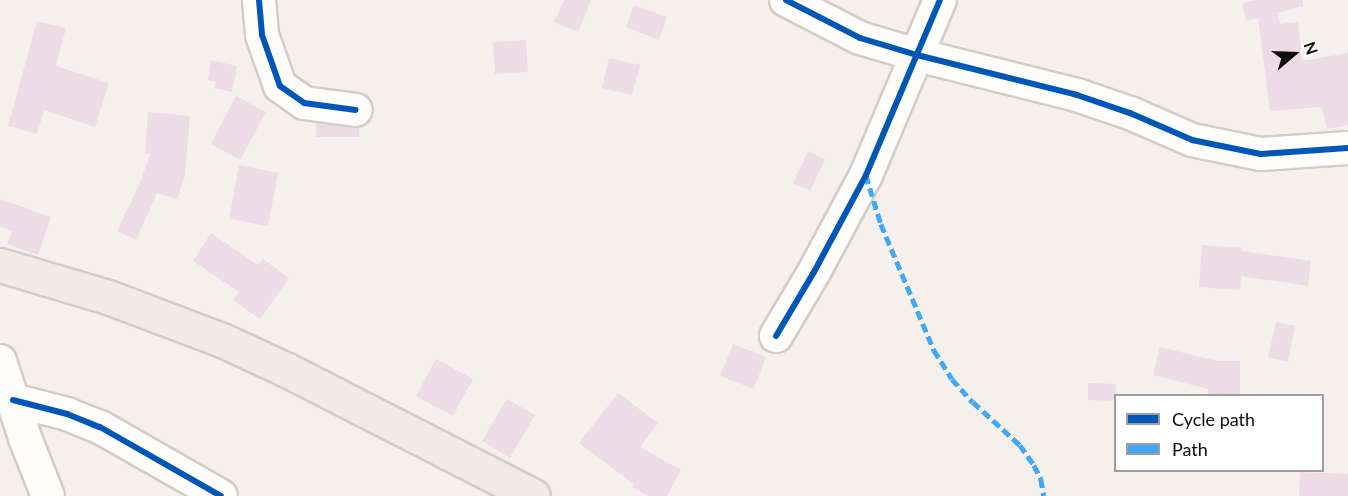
<!DOCTYPE html>
<style>
body{margin:0}
#map{position:relative;width:1348px;height:496px;overflow:hidden;background:#f6f0ed;font-family:Lato,sans-serif}
div>[style]{position:absolute}
.building>*{inset:0;background:#ecdce5}
.roads{filter:drop-shadow(2px 0 #d2cdca) drop-shadow(-2px 0 #d2cdca) drop-shadow(0 2px #d2cdca) drop-shadow(0 -2px #d2cdca)}
.minor>*{height:32px;margin:-16px;padding:0 16px;transform-origin:16px;border-radius:16px;background:#fefdfc}
.major>*{height:33px;margin:-16.5px;padding:0 16.5px;transform-origin:16.5px;border-radius:16.5px;background:#f2eae7}
.quiet>*{height:4.5px;margin-top:-2.25px;transform-origin:0;background:repeating-linear-gradient(90deg,#3fa9f5 0 9px,transparent 0 13.5px)}
.cycleway>*{height:6px;margin:-3px;padding:0 3px;transform-origin:3px;border-radius:3px;background:#0057b8}
span{translate:-50% -50%;white-space:nowrap;text-align:center;line-height:1.15;-webkit-text-stroke:4.5px #fff;paint-order:stroke}
.legend{position:absolute;left:1114px;top:394px;width:210px;height:78px;box-sizing:border-box;background:#fff;border:2px solid #9f9d9d;margin:0;padding:8px 10px;list-style:none;font-size:18px;color:#0e0b09}
.legend li{display:flex;align-items:center;gap:12px;height:30px}
.legend b{width:30px;border:2px solid #9f9d9d}
.north{position:absolute;left:1264px;top:24px;width:60px;height:60px;-webkit-text-stroke:4px #fff;paint-order:stroke;rotate:71deg;font-size:16px;font-weight:700;line-height:24px;text-align:center;color:#0e0b09}
.north::after{content:'';display:block;margin:auto;width:21px;height:27px;background:#0e0b09;clip-path:polygon(50% 0,100% 100%,50% 72%,0 100%)}
</style>
<div id="map">
<div class="building">
<div style="clip-path:polygon(564px 0,591px 0,578px 32px,554px 22px)"></div>
<div style="clip-path:polygon(1255px 0,1303px 0,1303px 6px,1277px 13px,1280px 24px,1298px 22px,1302px 61px,1348px 53px,1348px 125px,1327px 129px,1322px 107px,1270px 111px,1258px 18px,1246px 21px,1242px 3px)"></div>
<div style="clip-path:polygon(634px 5px,667px 17px,659px 40px,626px 27px)"></div>
<div style="clip-path:polygon(37px 21px,66px 28px,56px 66px,109px 83px,95px 127px,44px 110px,37px 134px,8px 126px)"></div>
<div style="clip-path:polygon(526px 40px,528px 72px,495px 74px,493px 42px)"></div>
<div style="clip-path:polygon(609px 58px,640px 65px,632px 95px,602px 88px)"></div>
<div style="clip-path:polygon(211px 60px,237px 66px,232px 92px,214px 88px,216px 82px,208px 80px)"></div>
<div style="clip-path:polygon(236px 96px,266px 112px,240px 160px,211px 144px)"></div>
<div style="clip-path:polygon(148px 112px,190px 116px,185px 175px,177px 199px,157px 193px,136px 240px,117px 231px,140px 183px,150px 154px,145px 153px)"></div>
<div style="clip-path:polygon(316px 123px,359px 127px,359px 137px,316px 137px)"></div>
<div style="clip-path:polygon(808px 151px,825px 159px,810px 191px,793px 183px)"></div>
<div style="clip-path:polygon(239px 165px,278px 173px,268px 226px,229px 219px)"></div>
<div style="clip-path:polygon(0 199px,51px 217px,38px 255px,7px 244px,12px 231px,0 227px)"></div>
<div style="clip-path:polygon(211px 233px,258px 265px,263px 259px,289px 278px,260px 319px,233px 300px,239px 292px,193px 261px)"></div>
<div style="clip-path:polygon(1202px 245px,1243px 248px,1242px 251px,1311px 261px,1308px 286px,1241px 276px,1240px 290px,1199px 287px)"></div>
<div style="clip-path:polygon(1276px 322px,1295px 326px,1288px 362px,1268px 357px)"></div>
<div style="clip-path:polygon(733px 344px,766px 357px,754px 389px,720px 376px)"></div>
<div style="clip-path:polygon(1160px 347px,1217px 361px,1240px 361px,1240px 396px,1208px 396px,1208px 389px,1153px 375px)"></div>
<div style="clip-path:polygon(436px 359px,473px 379px,453px 416px,416px 396px)"></div>
<div style="clip-path:polygon(1088px 383px,1116px 384px,1116px 401px,1088px 400px)"></div>
<div style="clip-path:polygon(618px 393px,658px 423px,640px 447px,681px 470px,667px 496px,648px 496px,632px 487px,634px 484px,579px 443px)"></div>
<div style="clip-path:polygon(507px 399px,535px 415px,510px 458px,482px 441px)"></div>
<div style="clip-path:polygon(1300px 472px,1348px 474px,1348px 496px,1299px 496px)"></div>
</div>
<div class="roads">
<div class="minor">
<div style="left:259px;top:0;width:35px;rotate:85deg"></div>
<div style="left:262px;top:35px;width:54px;rotate:70.6deg"></div>
<div style="left:280px;top:86px;width:29px;rotate:35deg"></div>
<div style="left:304px;top:103px;width:52px;rotate:7.7deg"></div>
<div style="left:786px;top:0;width:83px;rotate:27.2deg"></div>
<div style="left:860px;top:38px;width:59px;rotate:16.6deg"></div>
<div style="left:917px;top:55px;width:165px;rotate:14deg"></div>
<div style="left:1077px;top:95px;width:56px;rotate:18.8deg"></div>
<div style="left:1130px;top:113px;width:68px;rotate:23.5deg"></div>
<div style="left:1192px;top:140px;width:70px;rotate:11.5deg"></div>
<div style="left:1261px;top:154px;width:87px;rotate:-3.9deg"></div>
<div style="left:776px;top:336px;width:74px;rotate:-59.3deg"></div>
<div style="left:814px;top:272px;width:110px;rotate:-61.8deg"></div>
<div style="left:866px;top:175px;width:190px;rotate:-67.1deg"></div>
<div style="left:0;top:361px;width:81px;rotate:72deg"></div>
<div style="left:25px;top:438px;width:62px;rotate:68.4deg"></div>
<div style="left:13px;top:400px;width:56px;rotate:14.5deg"></div>
<div style="left:67px;top:414px;width:35px;rotate:22deg"></div>
<div style="left:100px;top:427px;width:139px;rotate:29.7deg"></div>
</div>
<div class="major">
<div style="left:0;top:265px;width:113px;rotate:16.5deg"></div>
<div style="left:108px;top:297px;width:122px;rotate:20.7deg"></div>
<div style="left:222px;top:340px;width:72px;rotate:24.8deg"></div>
<div style="left:287px;top:370px;width:276px;rotate:27.1deg"></div>
</div>
</div>
<div class="quiet">
<div style="left:866px;top:175px;width:51px;rotate:73deg"></div>
<div style="left:881px;top:224px;width:137px;rotate:67.2deg"></div>
<div style="left:934px;top:350px;width:34px;rotate:58deg"></div>
<div style="left:952px;top:379px;width:31px;rotate:48deg"></div>
<div style="left:973px;top:402px;width:64px;rotate:42.5deg"></div>
<div style="left:1020px;top:445px;width:24px;rotate:55deg"></div>
<div style="left:1034px;top:465px;width:16px;rotate:63deg"></div>
<div style="left:1041px;top:479px;width:17px;rotate:80deg"></div>
</div>
<div class="cycleway">
<div style="left:259px;top:0;width:35px;rotate:85deg"></div>
<div style="left:262px;top:35px;width:54px;rotate:70.6deg"></div>
<div style="left:280px;top:86px;width:29px;rotate:35deg"></div>
<div style="left:304px;top:103px;width:52px;rotate:7.7deg"></div>
<div style="left:786px;top:0;width:83px;rotate:27.2deg"></div>
<div style="left:860px;top:38px;width:59px;rotate:16.6deg"></div>
<div style="left:917px;top:55px;width:165px;rotate:14deg"></div>
<div style="left:1077px;top:95px;width:56px;rotate:18.8deg"></div>
<div style="left:1130px;top:113px;width:68px;rotate:23.5deg"></div>
<div style="left:1192px;top:140px;width:70px;rotate:11.5deg"></div>
<div style="left:1261px;top:154px;width:87px;rotate:-3.9deg"></div>
<div style="left:776px;top:336px;width:74px;rotate:-59.3deg"></div>
<div style="left:814px;top:272px;width:110px;rotate:-61.8deg"></div>
<div style="left:866px;top:175px;width:190px;rotate:-67.1deg"></div>
<div style="left:13px;top:400px;width:56px;rotate:14.5deg"></div>
<div style="left:67px;top:414px;width:35px;rotate:22deg"></div>
<div style="left:100px;top:427px;width:139px;rotate:29.7deg"></div>
</div>
<ul class="legend">
<li><b style="height:8px;background:#0057b8"></b>Cycle path</li>
<li><b style="height:8px;background:#3fa9f5"></b>Path</li>
</ul>
<div class="north">N</div>
</div>
